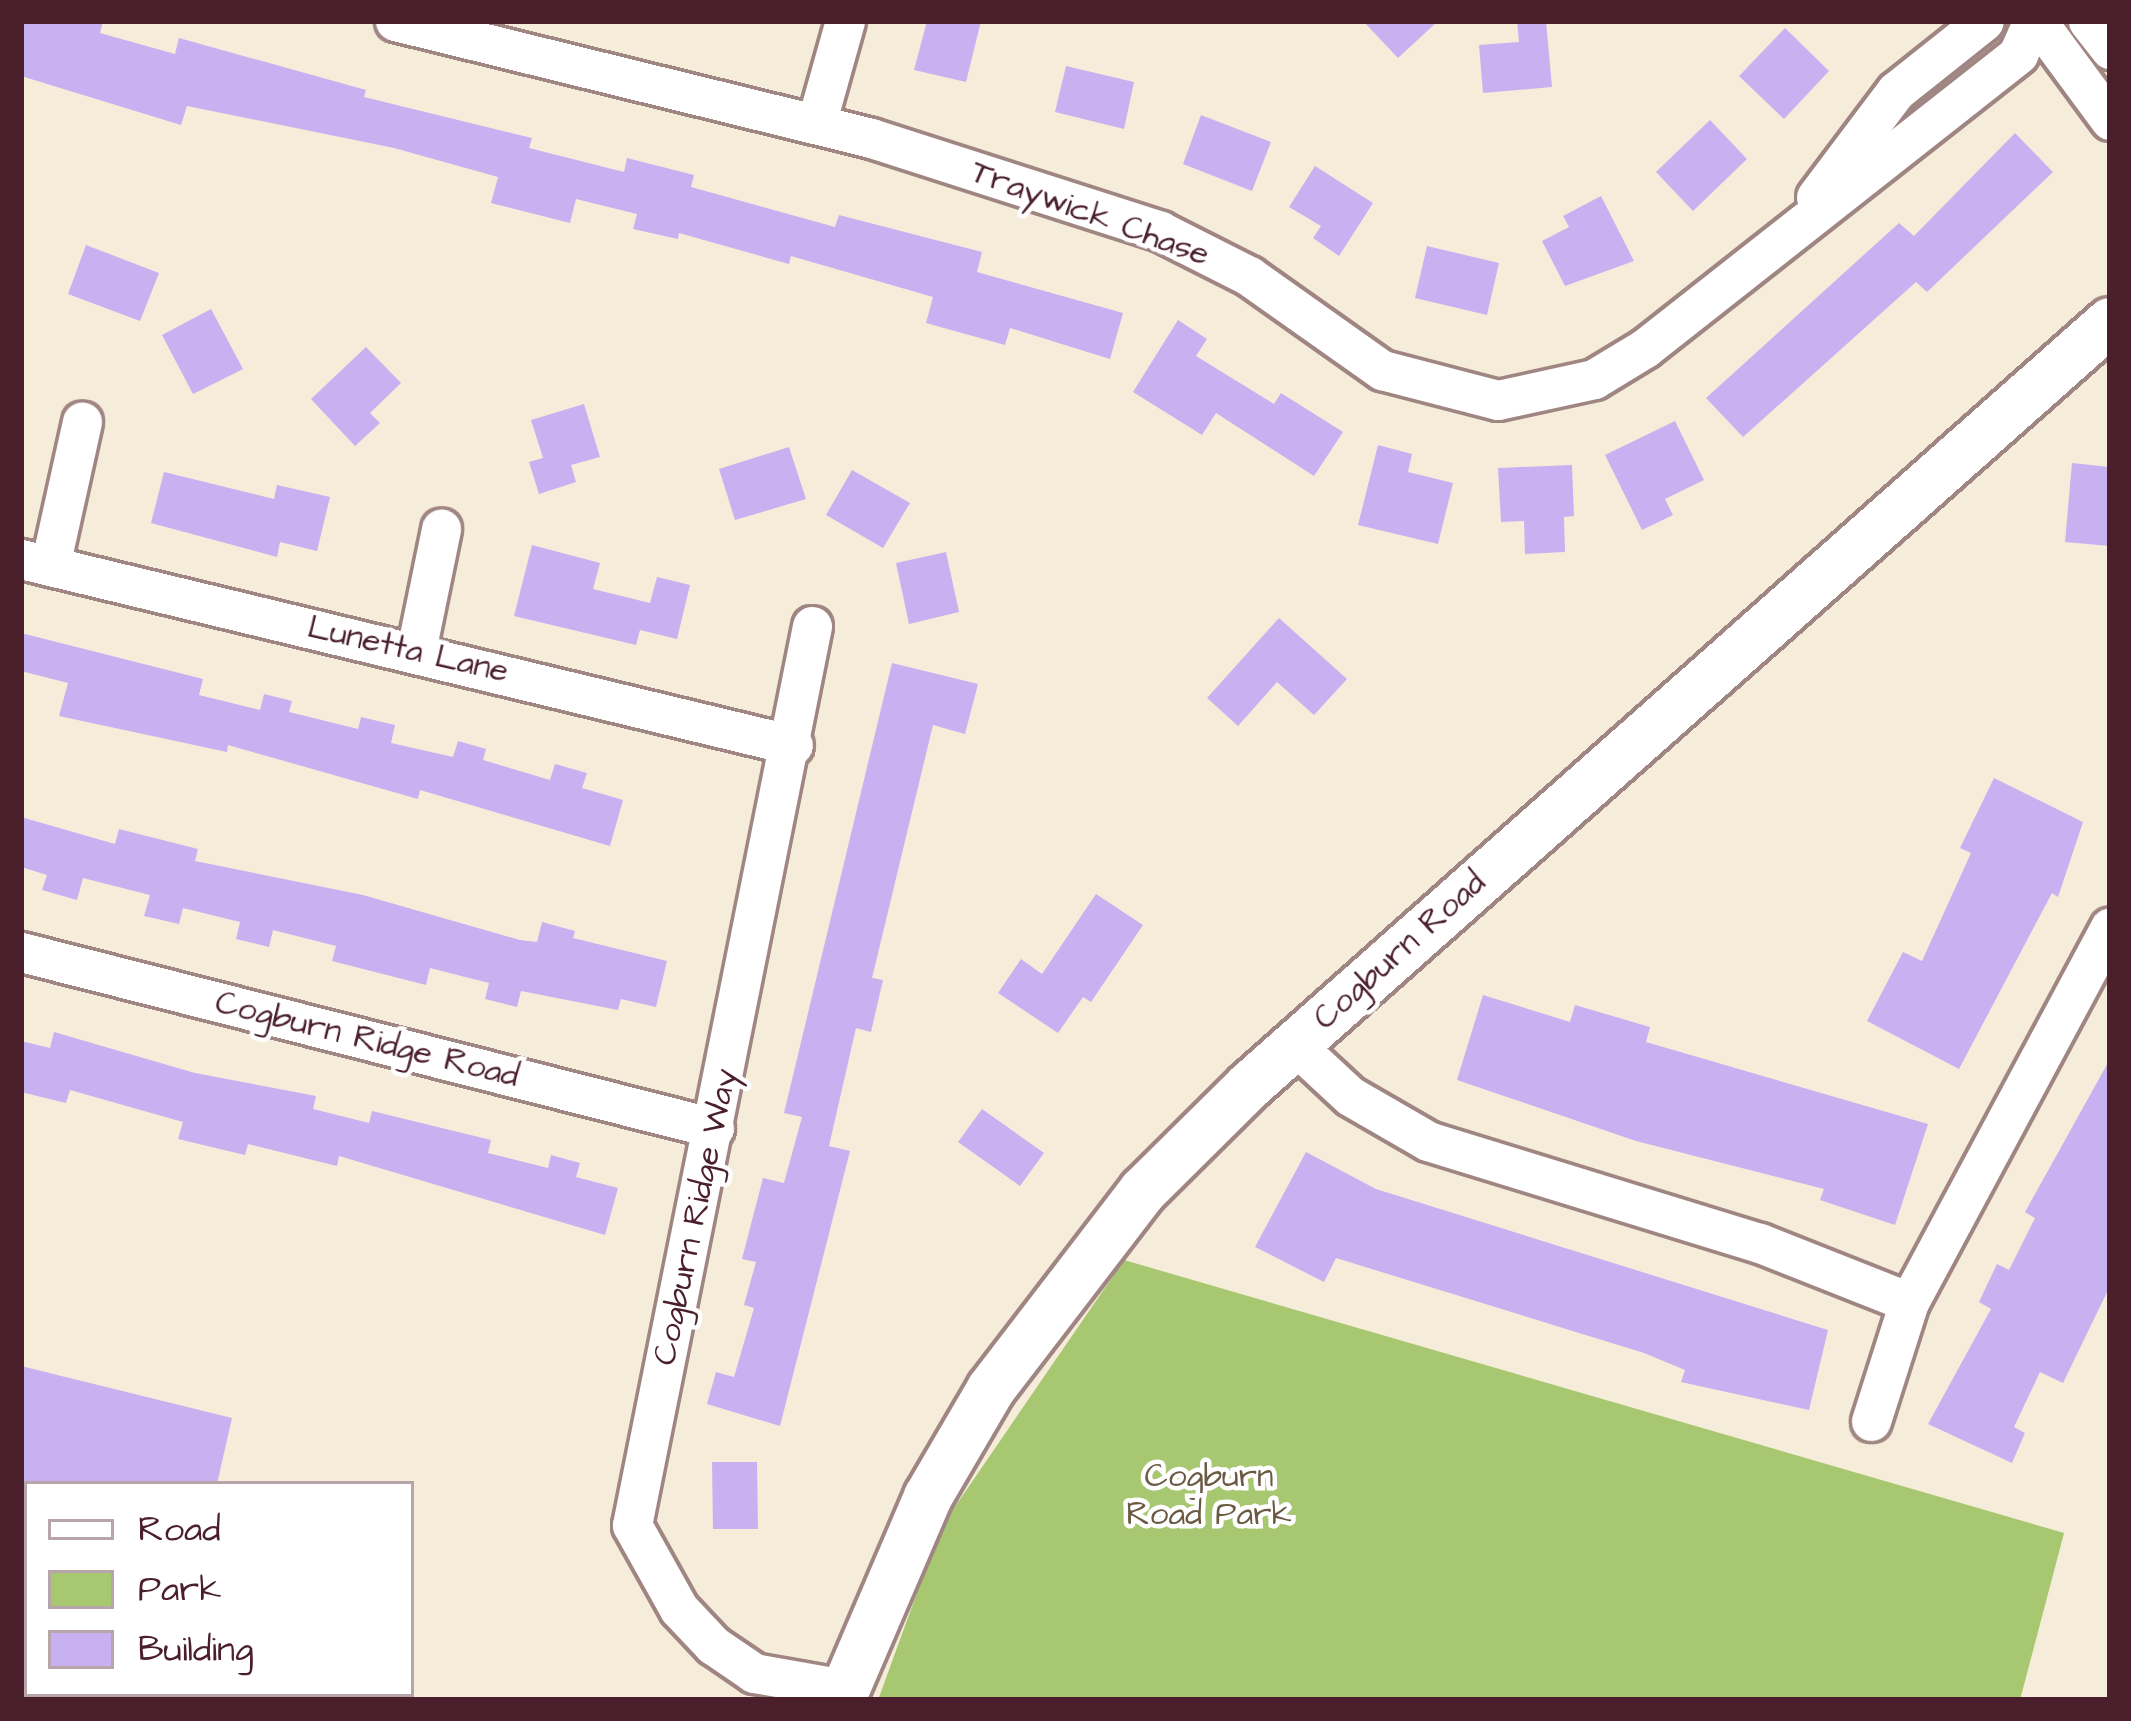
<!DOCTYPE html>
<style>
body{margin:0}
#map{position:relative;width:2131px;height:1721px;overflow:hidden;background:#f6ecda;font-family:"Architects Daughter",sans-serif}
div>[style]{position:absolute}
.green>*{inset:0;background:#a7c770}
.building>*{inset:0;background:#c8b1f1}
.roads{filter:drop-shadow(3px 0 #a08682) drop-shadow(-3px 0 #a08682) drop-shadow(0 3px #a08682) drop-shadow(0 -3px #a08682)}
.minor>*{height:39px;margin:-19.5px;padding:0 19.5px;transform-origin:19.5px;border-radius:19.5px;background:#fff}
.tertiary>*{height:48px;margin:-24px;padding:0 24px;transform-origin:24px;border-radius:24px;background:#fff}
span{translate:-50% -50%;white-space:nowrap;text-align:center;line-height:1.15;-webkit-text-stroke:9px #fff;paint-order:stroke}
.street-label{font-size:33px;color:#4a1f2b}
.park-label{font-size:33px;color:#6b5a43}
.frame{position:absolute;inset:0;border:24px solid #4a1f2b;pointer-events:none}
.legend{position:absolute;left:24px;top:1481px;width:390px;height:216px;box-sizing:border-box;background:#fff;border:3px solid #b7a5aa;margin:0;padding:15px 21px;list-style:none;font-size:36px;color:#4a1f2b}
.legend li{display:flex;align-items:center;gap:24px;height:60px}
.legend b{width:60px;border:3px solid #b7a5aa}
</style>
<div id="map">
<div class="green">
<div style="clip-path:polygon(1124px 1260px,2064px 1533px,2020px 1700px,878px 1700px,941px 1527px)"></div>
</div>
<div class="building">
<div style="clip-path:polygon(21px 21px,103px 21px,100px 33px,175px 54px,179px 38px,366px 90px,364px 97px,532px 138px,529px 148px,624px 172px,627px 158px,694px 175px,691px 187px,835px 227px,839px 215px,982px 252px,977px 272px,1123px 313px,1110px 359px,1010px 328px,1005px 345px,926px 323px,933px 297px,791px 256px,789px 264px,679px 233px,678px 239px,633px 229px,637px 214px,576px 199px,570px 223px,491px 203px,498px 177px,394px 148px,187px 106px,181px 125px,21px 76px)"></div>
<div style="clip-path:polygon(927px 21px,981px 21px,966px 82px,914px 70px)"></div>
<div style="clip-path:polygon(1363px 21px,1438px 21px,1398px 58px)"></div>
<div style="clip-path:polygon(1517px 21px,1546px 21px,1552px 87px,1483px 93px,1479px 45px,1519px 42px)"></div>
<div style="clip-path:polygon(1785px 28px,1829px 71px,1784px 119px,1739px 76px)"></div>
<div style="clip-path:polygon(1066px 66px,1134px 82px,1124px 129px,1055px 112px)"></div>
<div style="clip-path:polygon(1201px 115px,1271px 142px,1252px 191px,1183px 164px)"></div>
<div style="clip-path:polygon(1710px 120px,1747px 159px,1693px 211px,1656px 172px)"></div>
<div style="clip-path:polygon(2015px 133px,2053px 172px,1927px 292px,1916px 282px,1743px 437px,1706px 398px,1899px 223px,1914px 236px)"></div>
<div style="clip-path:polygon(1315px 166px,1373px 203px,1339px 256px,1313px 238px,1321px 226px,1289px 207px)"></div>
<div style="clip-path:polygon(1601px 196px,1634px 261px,1565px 286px,1542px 241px,1569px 227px,1563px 216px)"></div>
<div style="clip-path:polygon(86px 245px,159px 273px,140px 321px,68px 294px)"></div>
<div style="clip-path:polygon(1427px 246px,1499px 263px,1487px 315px,1415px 298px)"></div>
<div style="clip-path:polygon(211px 309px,243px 369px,193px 394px,162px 335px)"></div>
<div style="clip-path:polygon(1178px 320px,1207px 339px,1196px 356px,1274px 404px,1281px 393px,1343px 432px,1314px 476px,1216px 413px,1202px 435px,1133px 392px)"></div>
<div style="clip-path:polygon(366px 347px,401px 383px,370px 413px,380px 423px,355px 446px,311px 399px)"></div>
<div style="clip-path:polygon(584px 404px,600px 457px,571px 465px,576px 482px,539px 494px,529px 462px,543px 458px,531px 420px)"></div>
<div style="clip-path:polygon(1675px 421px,1704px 480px,1665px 499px,1673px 515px,1642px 530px,1605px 455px)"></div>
<div style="clip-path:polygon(1378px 445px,1412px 454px,1408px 472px,1453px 483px,1438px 544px,1358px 525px)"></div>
<div style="clip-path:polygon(789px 447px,806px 499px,735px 520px,719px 469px)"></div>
<div style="clip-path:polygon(2072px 463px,2110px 467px,2110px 546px,2065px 542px)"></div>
<div style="clip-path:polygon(1572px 465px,1574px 516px,1564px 517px,1565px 552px,1525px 554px,1524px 521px,1501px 522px,1498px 468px)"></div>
<div style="clip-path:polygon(852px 470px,910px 503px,883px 548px,826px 515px)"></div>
<div style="clip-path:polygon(164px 472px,274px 499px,277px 485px,330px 497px,317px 551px,280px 542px,277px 557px,151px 523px)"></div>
<div style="clip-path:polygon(532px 545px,600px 563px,593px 589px,650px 603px,657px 577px,690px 585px,677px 639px,640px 630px,636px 645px,514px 616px)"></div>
<div style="clip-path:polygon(946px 552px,959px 612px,909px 624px,896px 563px)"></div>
<div style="clip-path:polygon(1279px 618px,1347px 679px,1314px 715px,1277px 682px,1238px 726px,1207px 698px)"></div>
<div style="clip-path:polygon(21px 633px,203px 679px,199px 695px,260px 710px,264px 694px,292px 701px,289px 712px,358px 729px,361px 717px,395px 725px,391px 743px,453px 757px,458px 741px,486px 749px,483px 760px,550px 780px,555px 764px,587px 773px,582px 788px,623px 800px,610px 846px,420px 790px,418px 799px,228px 745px,227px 752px,59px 716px,68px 683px,21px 671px)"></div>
<div style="clip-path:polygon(892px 663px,978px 684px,965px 734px,933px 725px,872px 978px,883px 980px,871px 1032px,856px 1028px,829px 1146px,850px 1151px,780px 1426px,707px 1404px,716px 1372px,734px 1377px,754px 1308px,744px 1305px,756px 1262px,742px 1259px,763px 1178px,784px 1183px,802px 1117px,784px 1113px)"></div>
<div style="clip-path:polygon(1994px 778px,2083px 822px,2058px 897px,2052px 893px,1959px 1069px,1867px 1021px,1903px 952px,1922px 961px,1971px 853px,1960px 848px)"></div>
<div style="clip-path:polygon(21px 817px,115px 844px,119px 829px,198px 849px,195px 861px,363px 895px,520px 940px,537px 942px,542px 922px,575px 931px,573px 938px,667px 961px,656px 1007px,621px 999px,618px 1010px,521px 991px,517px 1007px,485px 999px,489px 983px,430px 968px,426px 985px,332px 961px,336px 946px,273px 930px,269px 947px,236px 939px,240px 922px,183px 908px,179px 924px,144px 916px,150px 895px,83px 878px,77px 900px,42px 890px,47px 875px,21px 867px)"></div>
<div style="clip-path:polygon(1096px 894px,1143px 925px,1091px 1002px,1083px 997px,1058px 1033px,998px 993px,1021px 959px,1042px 974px)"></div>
<div style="clip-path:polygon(1483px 995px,1570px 1022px,1575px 1005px,1650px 1027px,1646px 1042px,1928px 1124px,1895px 1225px,1820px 1200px,1824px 1189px,1636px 1141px,1457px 1080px)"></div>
<div style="clip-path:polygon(54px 1032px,195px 1073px,316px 1096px,313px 1109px,369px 1123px,372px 1111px,491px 1140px,488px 1153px,548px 1168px,551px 1155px,580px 1163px,576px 1177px,618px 1188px,605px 1235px,339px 1156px,337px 1166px,248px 1144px,245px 1155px,178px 1139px,183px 1122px,70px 1090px,66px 1103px,21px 1092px,21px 1041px,50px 1048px)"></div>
<div style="clip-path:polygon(2110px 1059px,2110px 1286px,2063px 1383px,2040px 1372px,2014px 1427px,2025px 1433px,2012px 1463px,1928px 1424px,1991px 1309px,1979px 1302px,1997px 1264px,2009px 1270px,2035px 1218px,2025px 1212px)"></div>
<div style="clip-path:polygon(982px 1109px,1044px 1153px,1020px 1186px,958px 1142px)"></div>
<div style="clip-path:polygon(1306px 1152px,1376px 1189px,1828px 1330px,1809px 1410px,1681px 1382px,1685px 1370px,1644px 1353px,1336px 1258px,1324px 1282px,1255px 1247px)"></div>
<div style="clip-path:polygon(21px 1366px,232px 1418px,217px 1484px,21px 1484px)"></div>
<div style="clip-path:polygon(712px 1462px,757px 1462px,758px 1529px,713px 1529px)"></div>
</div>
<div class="roads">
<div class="minor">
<div style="left:395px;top:21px;width:490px;rotate:13.8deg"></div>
<div style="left:871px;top:138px;width:304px;rotate:17.8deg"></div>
<div style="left:1160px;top:231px;width:100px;rotate:26.8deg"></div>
<div style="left:1249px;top:276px;width:163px;rotate:35.3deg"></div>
<div style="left:1382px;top:370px;width:120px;rotate:14.5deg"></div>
<div style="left:1498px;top:400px;width:98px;rotate:-12.3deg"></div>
<div style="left:1594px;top:379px;width:60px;rotate:-31.3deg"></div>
<div style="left:1645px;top:348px;width:475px;rotate:-38.2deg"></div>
<div style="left:2018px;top:54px;width:36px;rotate:-66deg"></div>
<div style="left:2037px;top:21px;width:123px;rotate:53.6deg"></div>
<div style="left:2088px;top:21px;width:36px;rotate:52deg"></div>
<div style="left:816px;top:124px;width:107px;rotate:-74.3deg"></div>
<div style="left:1816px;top:197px;width:133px;rotate:-53deg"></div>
<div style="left:1896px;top:91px;width:112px;rotate:-38.5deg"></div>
<div style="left:21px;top:559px;width:794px;rotate:13.55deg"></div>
<div style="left:50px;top:566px;width:148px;rotate:-77.5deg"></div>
<div style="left:812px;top:626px;width:917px;rotate:101.32deg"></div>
<div style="left:632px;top:1525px;width:96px;rotate:60.8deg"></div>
<div style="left:679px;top:1609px;width:50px;rotate:46.6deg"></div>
<div style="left:713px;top:1645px;width:50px;rotate:34.3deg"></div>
<div style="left:754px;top:1673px;width:92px;rotate:10deg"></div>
<div style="left:416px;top:651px;width:125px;rotate:-78.4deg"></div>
<div style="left:21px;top:952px;width:715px;rotate:14.25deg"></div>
<div style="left:1295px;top:1045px;width:75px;rotate:42.8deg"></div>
<div style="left:1350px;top:1096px;width:90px;rotate:30deg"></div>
<div style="left:1428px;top:1141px;width:347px;rotate:17.1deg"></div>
<div style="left:1760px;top:1243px;width:160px;rotate:21.6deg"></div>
<div style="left:1909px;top:1302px;width:425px;rotate:-61.8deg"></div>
<div style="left:1871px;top:1421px;width:125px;rotate:-72.3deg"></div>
</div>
<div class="tertiary">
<div style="left:841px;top:1700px;width:221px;rotate:-66.8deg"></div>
<div style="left:928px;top:1497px;width:125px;rotate:-59.7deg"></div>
<div style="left:991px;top:1389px;width:250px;rotate:-52.5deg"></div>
<div style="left:1143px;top:1191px;width:149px;rotate:-44.7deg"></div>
<div style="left:1249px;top:1086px;width:1151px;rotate:-41.58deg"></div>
</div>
</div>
<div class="street-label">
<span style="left:1090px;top:214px;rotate:20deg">Traywick Chase</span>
<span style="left:408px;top:650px;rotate:13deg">Lunetta Lane</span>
<span style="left:1400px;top:951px;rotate:-42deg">Cogburn Road</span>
<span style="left:367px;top:1040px;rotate:14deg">Cogburn Ridge Road</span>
<span style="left:696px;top:1217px;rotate:-78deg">Cogburn Ridge Way</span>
</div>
<div class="park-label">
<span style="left:1209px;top:1496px">Cogburn<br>Road Park</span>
</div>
<div class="frame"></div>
<ul class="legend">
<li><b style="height:15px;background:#fff"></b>Road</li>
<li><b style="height:33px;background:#a7c770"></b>Park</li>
<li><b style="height:33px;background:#c8b1f1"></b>Building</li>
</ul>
</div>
